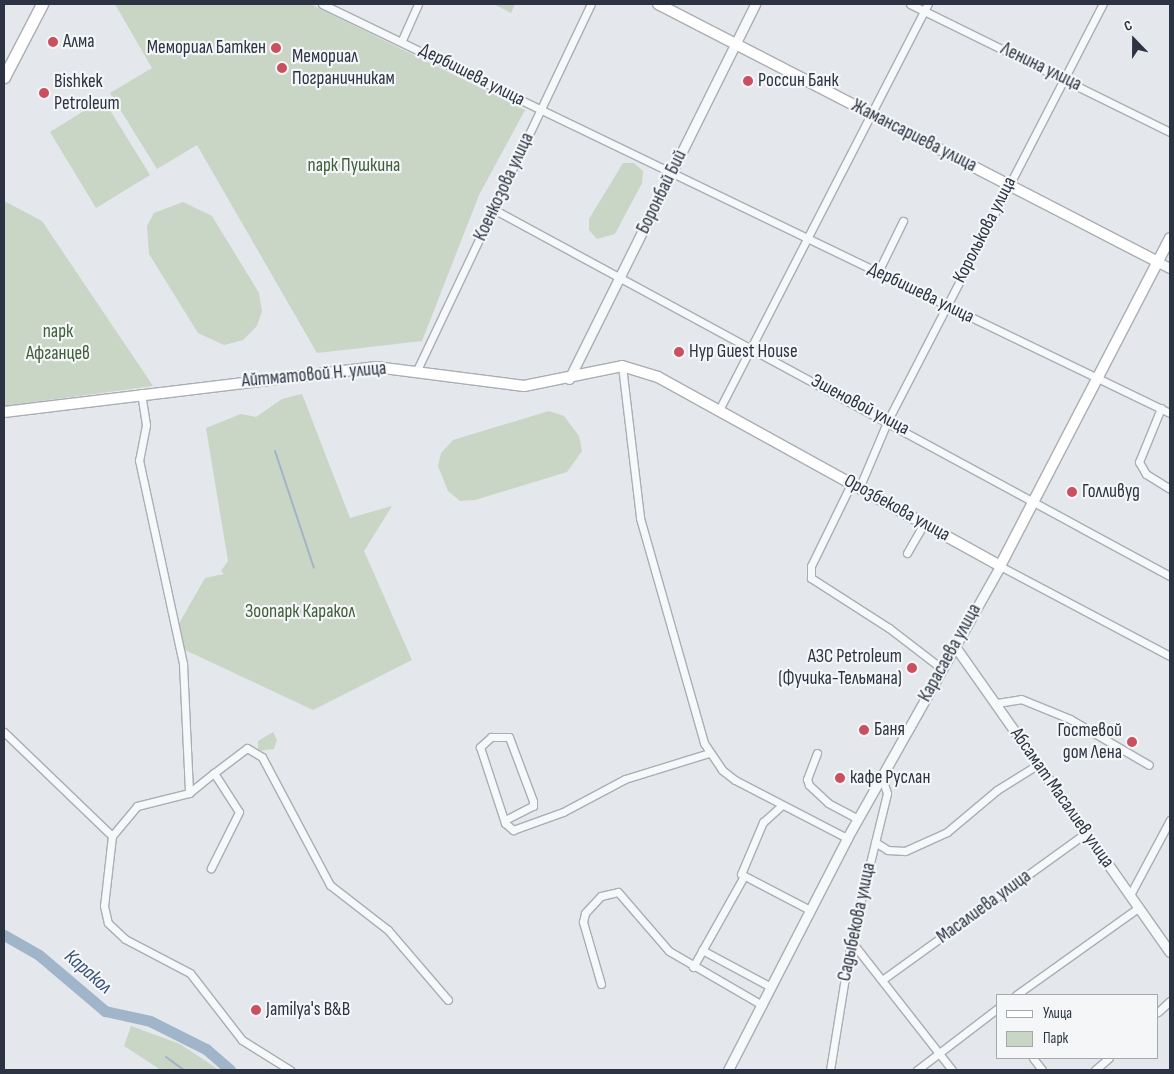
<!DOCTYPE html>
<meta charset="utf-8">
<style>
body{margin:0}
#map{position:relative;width:1174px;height:1074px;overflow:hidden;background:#e4e7eb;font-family:"Sofia Sans Condensed",sans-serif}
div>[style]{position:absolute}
.green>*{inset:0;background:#c9d5c5}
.stream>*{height:2px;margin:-1px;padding:0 1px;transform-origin:1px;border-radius:1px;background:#a0b4ca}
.river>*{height:11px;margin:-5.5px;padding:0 5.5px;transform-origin:5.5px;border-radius:5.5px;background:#a0b4ca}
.roads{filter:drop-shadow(1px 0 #a9aeb5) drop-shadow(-1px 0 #a9aeb5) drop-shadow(0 1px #a9aeb5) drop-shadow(0 -1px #a9aeb5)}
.minor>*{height:7px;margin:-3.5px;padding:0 3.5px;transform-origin:3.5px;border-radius:3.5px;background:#f7f8f9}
.tertiary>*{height:9px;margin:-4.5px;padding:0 4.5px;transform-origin:4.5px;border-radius:4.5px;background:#f7f8f9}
.secondary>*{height:10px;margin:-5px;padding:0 5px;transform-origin:5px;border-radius:5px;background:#fff}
.trunk>*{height:11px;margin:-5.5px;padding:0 5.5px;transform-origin:5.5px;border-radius:5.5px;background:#fff}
.dots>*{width:14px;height:14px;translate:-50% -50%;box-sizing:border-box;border:2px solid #f4f6f8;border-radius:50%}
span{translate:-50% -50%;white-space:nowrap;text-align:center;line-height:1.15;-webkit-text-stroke:4.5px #f4f6f8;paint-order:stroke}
.poi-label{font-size:19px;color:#2c3443}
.left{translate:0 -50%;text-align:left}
.right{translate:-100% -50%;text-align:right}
.street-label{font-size:19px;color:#2c3443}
.park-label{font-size:19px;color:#405e3a}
.water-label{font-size:20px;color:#375276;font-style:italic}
.frame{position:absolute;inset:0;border:5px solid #2c3443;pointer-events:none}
.legend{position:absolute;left:996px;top:994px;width:162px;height:65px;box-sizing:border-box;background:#f4f6f8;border:1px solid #a4a8b0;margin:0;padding:6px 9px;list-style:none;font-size:15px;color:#2c3443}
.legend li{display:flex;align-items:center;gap:10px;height:25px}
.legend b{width:25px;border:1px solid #a4a8b0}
.north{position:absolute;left:1109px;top:15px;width:50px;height:50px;-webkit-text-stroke:4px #f4f6f8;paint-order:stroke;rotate:338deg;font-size:14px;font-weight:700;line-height:20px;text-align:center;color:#2c3443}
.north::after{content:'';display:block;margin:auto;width:18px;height:22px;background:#2c3443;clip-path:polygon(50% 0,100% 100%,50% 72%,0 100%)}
</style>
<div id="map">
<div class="green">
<div style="clip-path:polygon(115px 4px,310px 4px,525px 110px,479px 195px,422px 341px,317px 353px,197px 145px,157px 169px,110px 93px,152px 68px)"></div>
<div style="clip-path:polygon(494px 4px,515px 4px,511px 13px)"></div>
<div style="clip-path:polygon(103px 99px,150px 175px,96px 208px,50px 132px)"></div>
<div style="clip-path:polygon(623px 163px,634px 163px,643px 171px,642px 183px,615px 234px,597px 239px,589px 230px,589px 219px)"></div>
<div style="clip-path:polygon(4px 201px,42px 221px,153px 386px,4px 406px)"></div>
<div style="clip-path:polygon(183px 202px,212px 216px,259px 293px,262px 311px,257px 326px,243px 340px,224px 345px,198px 333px,149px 254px,147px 226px,154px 213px)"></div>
<div style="clip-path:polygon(302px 394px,350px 518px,392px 506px,364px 551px,412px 660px,313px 710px,183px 649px,177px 627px,205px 578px,224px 574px,221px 571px,228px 561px,206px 428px,241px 414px,256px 417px,282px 399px)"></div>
<div style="clip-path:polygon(549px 411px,564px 416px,579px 436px,582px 451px,567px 472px,475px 500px,460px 501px,448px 491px,438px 466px,441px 453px,453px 440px)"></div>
<div style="clip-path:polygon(273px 732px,277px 740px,274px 749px,258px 751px,258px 741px)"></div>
<div style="clip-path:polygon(131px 1026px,180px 1044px,219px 1070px,161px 1070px,124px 1046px)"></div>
</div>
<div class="stream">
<div style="left:275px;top:451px;width:123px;rotate:71.6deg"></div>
<div style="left:166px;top:1057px;width:22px;rotate:36deg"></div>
</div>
<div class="river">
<div style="left:4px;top:935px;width:40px;rotate:29.7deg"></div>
<div style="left:39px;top:955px;width:87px;rotate:40.3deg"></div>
<div style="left:105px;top:1011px;width:46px;rotate:12.5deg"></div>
<div style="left:150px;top:1021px;width:63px;rotate:26.6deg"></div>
<div style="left:206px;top:1049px;width:32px;rotate:41deg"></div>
</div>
<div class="roads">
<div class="minor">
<div style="left:322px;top:4px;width:941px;rotate:25.75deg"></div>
<div style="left:910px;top:4px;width:290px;rotate:26.2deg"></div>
<div style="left:402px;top:40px;width:39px;rotate:-66deg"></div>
<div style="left:495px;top:210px;width:768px;rotate:28.47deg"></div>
<div style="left:878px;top:272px;width:57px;rotate:-63.9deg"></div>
<div style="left:622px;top:366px;width:153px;rotate:83.2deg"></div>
<div style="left:640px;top:518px;width:234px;rotate:74.1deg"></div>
<div style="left:704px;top:743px;width:32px;rotate:56deg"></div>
<div style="left:722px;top:770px;width:16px;rotate:38deg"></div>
<div style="left:735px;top:780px;width:126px;rotate:27.4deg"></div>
<div style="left:417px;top:370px;width:405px;rotate:-64.6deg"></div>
<div style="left:141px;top:393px;width:32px;rotate:81deg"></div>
<div style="left:146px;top:425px;width:36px;rotate:101deg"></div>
<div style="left:139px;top:460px;width:209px;rotate:77.8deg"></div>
<div style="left:183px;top:664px;width:129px;rotate:87.3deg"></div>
<div style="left:1161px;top:408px;width:58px;rotate:112.2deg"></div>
<div style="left:1139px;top:462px;width:14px;rotate:60deg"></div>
<div style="left:1146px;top:474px;width:28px;rotate:32deg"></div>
<div style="left:719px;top:410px;width:457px;rotate:-62.8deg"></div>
<div style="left:852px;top:482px;width:93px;rotate:116deg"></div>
<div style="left:811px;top:566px;width:12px;rotate:90deg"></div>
<div style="left:811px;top:578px;width:93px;rotate:32.7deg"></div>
<div style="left:889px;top:628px;width:66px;rotate:37.6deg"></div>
<div style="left:860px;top:486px;width:72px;rotate:-67deg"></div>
<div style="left:888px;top:420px;width:468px;rotate:-62.7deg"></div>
<div style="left:907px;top:553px;width:34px;rotate:-60deg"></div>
<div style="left:1000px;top:566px;width:192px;rotate:27.9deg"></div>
<div style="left:997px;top:703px;width:24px;rotate:-9deg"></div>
<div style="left:1021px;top:699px;width:53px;rotate:22.2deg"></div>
<div style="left:1070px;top:719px;width:91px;rotate:30.2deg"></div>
<div style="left:4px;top:732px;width:150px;rotate:43.9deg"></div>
<div style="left:817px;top:753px;width:28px;rotate:111deg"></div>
<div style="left:807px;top:779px;width:6px;rotate:72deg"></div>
<div style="left:809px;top:785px;width:26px;rotate:43deg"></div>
<div style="left:828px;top:803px;width:34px;rotate:28deg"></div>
<div style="left:214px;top:773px;width:41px;rotate:-37.1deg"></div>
<div style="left:247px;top:748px;width:17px;rotate:31deg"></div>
<div style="left:262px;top:757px;width:145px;rotate:62deg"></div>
<div style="left:330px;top:885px;width:73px;rotate:37.8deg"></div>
<div style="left:388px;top:930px;width:92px;rotate:49.4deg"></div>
<div style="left:781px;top:806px;width:24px;rotate:138deg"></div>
<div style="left:763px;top:822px;width:56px;rotate:112.9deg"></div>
<div style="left:741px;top:874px;width:78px;rotate:27.6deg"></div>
<div style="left:505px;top:820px;width:31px;rotate:-27deg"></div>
<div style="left:533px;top:806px;width:5px;rotate:-90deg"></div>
<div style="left:533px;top:801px;width:68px;rotate:-110.6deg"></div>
<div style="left:509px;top:737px;width:18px;rotate:180deg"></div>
<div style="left:491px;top:737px;width:15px;rotate:138deg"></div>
<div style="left:480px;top:747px;width:80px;rotate:71.8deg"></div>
<div style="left:505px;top:823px;width:11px;rotate:41deg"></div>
<div style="left:513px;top:830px;width:53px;rotate:-19.8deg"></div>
<div style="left:563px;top:812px;width:70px;rotate:-28deg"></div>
<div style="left:625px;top:779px;width:88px;rotate:-17.2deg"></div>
<div style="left:112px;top:836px;width:70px;rotate:96.5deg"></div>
<div style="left:104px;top:906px;width:17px;rotate:77deg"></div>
<div style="left:108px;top:923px;width:23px;rotate:43deg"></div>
<div style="left:125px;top:939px;width:73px;rotate:27.6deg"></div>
<div style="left:190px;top:973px;width:85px;rotate:52.2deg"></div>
<div style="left:242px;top:1040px;width:57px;rotate:32deg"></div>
<div style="left:112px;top:836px;width:39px;rotate:-50deg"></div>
<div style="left:137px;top:806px;width:54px;rotate:-14deg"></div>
<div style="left:189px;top:793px;width:32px;rotate:-39deg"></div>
<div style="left:214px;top:773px;width:46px;rotate:57.3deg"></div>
<div style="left:239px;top:812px;width:63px;rotate:116.6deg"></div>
<div style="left:875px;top:842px;width:15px;rotate:32deg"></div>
<div style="left:888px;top:850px;width:17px;rotate:3deg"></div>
<div style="left:905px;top:851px;width:46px;rotate:-24.3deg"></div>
<div style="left:947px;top:832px;width:65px;rotate:-40deg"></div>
<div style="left:997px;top:790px;width:47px;rotate:-32deg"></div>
<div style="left:1130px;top:895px;width:85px;rotate:-61.9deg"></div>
<div style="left:851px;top:941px;width:164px;rotate:51.9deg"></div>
<div style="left:702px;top:950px;width:78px;rotate:28.2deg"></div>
<div style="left:693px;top:967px;width:102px;rotate:-60.7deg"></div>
<div style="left:882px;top:980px;width:251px;rotate:-35.8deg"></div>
<div style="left:601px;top:984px;width:65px;rotate:-106.2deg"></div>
<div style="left:583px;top:922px;width:9px;rotate:-77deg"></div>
<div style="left:585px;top:913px;width:23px;rotate:-47deg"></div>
<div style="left:601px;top:896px;width:17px;rotate:-13deg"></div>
<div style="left:618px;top:892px;width:78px;rotate:49.2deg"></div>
<div style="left:669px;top:951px;width:108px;rotate:30.1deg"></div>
<div style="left:1016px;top:995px;width:150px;rotate:-35.5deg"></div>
<div style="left:1158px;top:1012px;width:16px;rotate:-43deg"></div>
<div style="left:1033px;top:1058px;width:15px;rotate:53deg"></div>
<div style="left:830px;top:1070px;width:131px;rotate:-80.8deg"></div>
<div style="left:851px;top:941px;width:152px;rotate:-76.3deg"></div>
<div style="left:887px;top:793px;width:18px;rotate:-109deg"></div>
<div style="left:917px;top:1070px;width:102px;rotate:-37.4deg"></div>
<div style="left:1095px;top:1070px;width:18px;rotate:-41deg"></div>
</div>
<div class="tertiary">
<div style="left:1158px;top:262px;width:13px;rotate:27deg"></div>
<div style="left:569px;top:379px;width:419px;rotate:-63.6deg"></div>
<div style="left:954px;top:645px;width:375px;rotate:54.9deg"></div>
<div style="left:728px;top:1070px;width:261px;rotate:-62.8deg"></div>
<div style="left:847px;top:838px;width:312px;rotate:-60.6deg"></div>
</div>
<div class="secondary">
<div style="left:658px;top:4px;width:563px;rotate:27.29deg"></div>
<div style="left:4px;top:412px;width:375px;rotate:-6.9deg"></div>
<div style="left:376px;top:367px;width:149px;rotate:7.3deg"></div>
<div style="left:524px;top:386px;width:100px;rotate:-11.5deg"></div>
<div style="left:622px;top:366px;width:38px;rotate:17deg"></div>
<div style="left:658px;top:377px;width:391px;rotate:28.9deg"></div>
<div style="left:1000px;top:566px;width:369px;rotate:-62.6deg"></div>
</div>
<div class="trunk">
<div style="left:4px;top:77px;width:82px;rotate:-62.5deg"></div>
</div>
</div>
<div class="dots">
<div style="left:53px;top:42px;background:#ca4f5f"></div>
<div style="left:276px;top:48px;background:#ca4f5f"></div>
<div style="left:282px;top:68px;background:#ca4f5f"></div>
<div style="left:748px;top:81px;background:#ca4f5f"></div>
<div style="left:44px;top:93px;background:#ca4f5f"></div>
<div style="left:679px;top:352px;background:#ca4f5f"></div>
<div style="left:1072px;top:492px;background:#ca4f5f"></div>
<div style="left:912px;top:668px;background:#ca4f5f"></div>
<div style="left:864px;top:730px;background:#ca4f5f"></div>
<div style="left:1132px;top:742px;background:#ca4f5f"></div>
<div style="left:840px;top:778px;background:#ca4f5f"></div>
<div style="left:256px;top:1010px;background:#ca4f5f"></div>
</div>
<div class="poi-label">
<span class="left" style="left:63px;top:42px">Алма</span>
<span class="right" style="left:266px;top:48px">Мемориал Баткен</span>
<span class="left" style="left:292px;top:68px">Мемориал<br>Пограничникам</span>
<span class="left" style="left:758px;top:81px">Россин Банк</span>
<span class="left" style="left:54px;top:93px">Bishkek<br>Petroleum</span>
<span class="left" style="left:689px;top:352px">Нур Guest House</span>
<span class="left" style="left:1082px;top:492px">Голливуд</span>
<span class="right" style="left:902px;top:668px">АЗС Petroleum<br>(Фучика-Тельмана)</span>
<span class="left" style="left:874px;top:730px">Баня</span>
<span class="right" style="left:1122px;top:742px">Гостевой<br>дом Лена</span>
<span class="left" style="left:850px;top:778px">кафе Руслан</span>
<span class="left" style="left:266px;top:1010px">Jamilya's B&amp;B</span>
</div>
<div class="street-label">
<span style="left:1041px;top:67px;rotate:26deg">Ленина улица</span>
<span style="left:472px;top:75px;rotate:27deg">Дербишева улица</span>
<span style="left:914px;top:136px;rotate:27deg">Жамансариева улица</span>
<span style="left:504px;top:187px;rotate:-65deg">Коенкозова улица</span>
<span style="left:662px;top:192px;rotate:-64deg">Боронбай Бий</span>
<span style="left:985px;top:230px;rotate:-63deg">Королькова улица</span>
<span style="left:921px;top:293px;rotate:26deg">Дербишева улица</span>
<span style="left:314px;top:375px;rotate:-5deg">Айтматовой Н. улица</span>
<span style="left:860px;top:405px;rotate:28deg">Эшеновой улица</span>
<span style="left:897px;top:508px;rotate:29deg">Орозбекова улица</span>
<span style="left:950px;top:653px;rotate:-61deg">Карасаева улица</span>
<span style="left:1062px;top:798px;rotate:55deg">Абсамат Масалиев улица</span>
<span style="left:984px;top:907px;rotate:-36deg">Масалиева улица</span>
<span style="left:857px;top:922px;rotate:-78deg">Садыбекова улица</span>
</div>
<div class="park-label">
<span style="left:354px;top:166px">парк Пушкина</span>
<span style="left:58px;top:343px">парк<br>Афганцев</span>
<span style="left:300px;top:612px">Зоопарк Каракол</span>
</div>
<div class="water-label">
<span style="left:88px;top:972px;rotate:41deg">Каракол</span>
</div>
<div class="frame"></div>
<ul class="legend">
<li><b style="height:6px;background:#fff"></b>Улица</li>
<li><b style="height:14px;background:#c9d5c5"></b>Парк</li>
</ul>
<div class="north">С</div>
</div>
